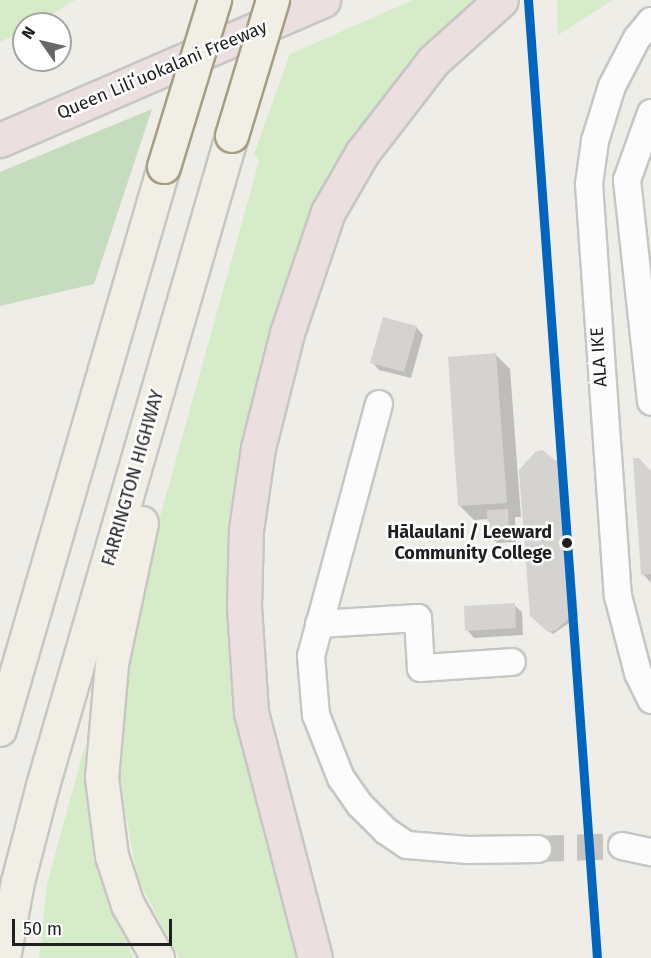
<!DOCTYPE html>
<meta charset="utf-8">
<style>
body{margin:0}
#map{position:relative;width:651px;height:958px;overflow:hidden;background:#eeede8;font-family:"Fira Sans",sans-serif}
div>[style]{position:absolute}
.grass>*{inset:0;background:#d6ebc7}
.forest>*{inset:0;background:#c5dcbe}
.shadow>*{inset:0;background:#0003}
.building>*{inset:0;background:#d5d3cf}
.minor-tunnel>*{height:26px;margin-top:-13px;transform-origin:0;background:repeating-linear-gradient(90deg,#c5c4c0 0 26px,transparent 0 39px)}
.roads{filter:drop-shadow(2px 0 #c6c6c4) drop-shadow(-2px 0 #c6c6c4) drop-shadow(0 2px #c6c6c4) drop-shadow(0 -2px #c6c6c4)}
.minor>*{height:26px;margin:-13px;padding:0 13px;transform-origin:13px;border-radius:13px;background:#fcfcfc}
.major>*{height:32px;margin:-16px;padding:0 16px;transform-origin:16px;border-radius:16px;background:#f1eee5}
.highway>*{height:33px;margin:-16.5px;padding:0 16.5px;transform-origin:16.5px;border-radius:16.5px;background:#ebdfe0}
.bridges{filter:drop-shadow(2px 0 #a59e84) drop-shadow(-2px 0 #a59e84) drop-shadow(0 2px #a59e84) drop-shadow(0 -2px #a59e84)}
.major-bridge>*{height:32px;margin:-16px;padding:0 16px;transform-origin:16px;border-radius:16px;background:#f1eee5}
.metro-1>*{height:9px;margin:-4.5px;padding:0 4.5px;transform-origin:4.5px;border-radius:4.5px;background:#0065bd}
.dots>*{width:16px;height:16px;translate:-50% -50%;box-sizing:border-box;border:3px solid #fff;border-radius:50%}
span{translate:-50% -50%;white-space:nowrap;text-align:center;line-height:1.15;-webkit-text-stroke:5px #fff;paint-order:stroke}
.street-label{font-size:18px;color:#1f1f1f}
.stop-label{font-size:18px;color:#1f1f1f;font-weight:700}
.right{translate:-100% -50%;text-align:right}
.north{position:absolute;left:12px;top:12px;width:60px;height:60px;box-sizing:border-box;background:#fff;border:2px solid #a5a5a5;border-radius:50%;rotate:304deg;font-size:16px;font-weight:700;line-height:24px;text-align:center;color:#1f1f1f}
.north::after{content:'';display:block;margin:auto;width:21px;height:27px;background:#676765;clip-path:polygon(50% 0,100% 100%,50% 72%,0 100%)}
.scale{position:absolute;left:12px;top:919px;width:160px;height:27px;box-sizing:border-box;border:3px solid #1f1f1f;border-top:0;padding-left:8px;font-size:18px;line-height:21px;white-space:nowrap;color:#1f1f1f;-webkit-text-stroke:4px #fff;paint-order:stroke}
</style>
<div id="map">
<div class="grass">
<div style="clip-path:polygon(0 0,75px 0,36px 24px,24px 24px,24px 31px,0 42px)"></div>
<div style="clip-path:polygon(413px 0,478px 0,377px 117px,250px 428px,253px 780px,262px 831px,299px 958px,179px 958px,137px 877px,117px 763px,130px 654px,150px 553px,259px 161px,254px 154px,290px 54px)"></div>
<div style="clip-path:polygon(557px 0,613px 0,558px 35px)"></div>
<div style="clip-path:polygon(85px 745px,93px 858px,108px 904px,134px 958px,39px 958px,47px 884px)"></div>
</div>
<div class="forest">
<div style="clip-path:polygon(152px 109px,94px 284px,0 306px,0 172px)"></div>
</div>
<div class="shadow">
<div style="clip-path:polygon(416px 327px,423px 335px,411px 378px,379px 370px,372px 362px)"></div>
<div style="clip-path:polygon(496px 355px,510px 369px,521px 517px,515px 517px,516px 542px,497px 543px,490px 536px,489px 519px,474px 520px,460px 506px)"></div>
<div style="clip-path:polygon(562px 467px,566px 471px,578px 617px,553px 634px,535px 620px)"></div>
<div style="clip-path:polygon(651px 471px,651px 583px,643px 574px)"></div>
<div style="clip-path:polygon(514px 605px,522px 612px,523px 635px,474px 638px,467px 630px)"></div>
</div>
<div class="building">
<div style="clip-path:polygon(383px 317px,417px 326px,404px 372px,370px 363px)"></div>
<div style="clip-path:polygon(496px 353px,507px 503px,458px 506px,448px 357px)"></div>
<div style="clip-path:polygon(542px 450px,563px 466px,575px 613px,556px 630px,548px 632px,530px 616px,519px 470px,535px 452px)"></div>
<div style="clip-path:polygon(633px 458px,639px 458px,651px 471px,651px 574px,641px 575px)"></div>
<div style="clip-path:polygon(508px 509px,509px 535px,488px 536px,487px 510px)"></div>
<div style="clip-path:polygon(515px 603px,516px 628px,465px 631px,464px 606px)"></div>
</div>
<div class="minor-tunnel">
<div style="left:538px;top:849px;width:84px;rotate:-2deg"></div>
</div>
<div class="roads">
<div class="minor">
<div style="left:651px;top:21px;width:22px;rotate:129deg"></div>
<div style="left:637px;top:38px;width:54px;rotate:117.5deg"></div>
<div style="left:612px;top:86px;width:58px;rotate:107.2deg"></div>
<div style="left:595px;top:141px;width:43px;rotate:97.9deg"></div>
<div style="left:589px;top:184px;width:413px;rotate:86deg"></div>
<div style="left:618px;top:596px;width:80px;rotate:75.4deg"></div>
<div style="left:638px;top:673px;width:30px;rotate:64deg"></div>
<div style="left:651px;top:113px;width:71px;rotate:109.7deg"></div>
<div style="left:627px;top:180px;width:223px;rotate:83.8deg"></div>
<div style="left:379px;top:404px;width:261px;rotate:105.1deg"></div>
<div style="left:311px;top:656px;width:59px;rotate:85.2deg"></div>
<div style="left:316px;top:715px;width:68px;rotate:68.4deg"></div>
<div style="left:341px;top:778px;width:33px;rotate:55deg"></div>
<div style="left:360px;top:805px;width:37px;rotate:45deg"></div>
<div style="left:386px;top:831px;width:25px;rotate:34deg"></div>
<div style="left:407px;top:845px;width:61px;rotate:4.7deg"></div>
<div style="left:468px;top:850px;width:70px;rotate:-0.8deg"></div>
<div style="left:319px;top:624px;width:99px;rotate:-3.5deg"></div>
<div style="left:418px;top:618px;width:50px;rotate:86.6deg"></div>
<div style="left:421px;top:668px;width:91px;rotate:-3.8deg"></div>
<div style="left:622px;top:846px;width:30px;rotate:12deg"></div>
</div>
<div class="major">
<div style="left:142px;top:523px;width:144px;rotate:102deg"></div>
<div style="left:112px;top:664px;width:114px;rotate:95deg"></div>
<div style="left:102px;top:778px;width:79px;rotate:82.7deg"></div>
<div style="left:112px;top:856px;width:52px;rotate:71.9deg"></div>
<div style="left:128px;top:905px;width:61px;rotate:60.5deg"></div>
<div style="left:0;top:730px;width:586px;rotate:-73.76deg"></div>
<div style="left:4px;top:958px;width:77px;rotate:-79.6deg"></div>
<div style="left:18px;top:882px;width:99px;rotate:-75.4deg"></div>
<div style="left:43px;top:786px;width:677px;rotate:-73.79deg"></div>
</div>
<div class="highway">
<div style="left:0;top:140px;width:352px;rotate:-23.4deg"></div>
<div style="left:315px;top:958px;width:254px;rotate:-104.6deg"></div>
<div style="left:251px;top:712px;width:106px;rotate:-93.8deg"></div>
<div style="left:244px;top:606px;width:76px;rotate:-88.5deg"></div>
<div style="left:246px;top:530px;width:83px;rotate:-81.7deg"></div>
<div style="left:258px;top:448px;width:119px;rotate:-75.8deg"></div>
<div style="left:287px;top:333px;width:128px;rotate:-71.3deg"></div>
<div style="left:328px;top:212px;width:68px;rotate:-60deg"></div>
<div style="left:362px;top:153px;width:116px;rotate:-52.3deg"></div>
<div style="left:433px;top:61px;width:91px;rotate:-41.9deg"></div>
</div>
</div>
<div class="bridges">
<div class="major-bridge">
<div style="left:232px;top:136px;width:142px;rotate:-73.2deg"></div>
<div style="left:164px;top:167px;width:175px;rotate:-73deg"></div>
</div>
</div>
<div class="metro-1">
<div style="left:528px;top:0;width:960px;rotate:85.88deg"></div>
</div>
<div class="dots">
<div style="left:567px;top:543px;background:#1f1f1f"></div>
</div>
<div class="street-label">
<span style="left:162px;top:70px;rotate:-23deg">Queen Liliʻuokalani Freeway</span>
<span style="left:599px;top:357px;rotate:-94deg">ALA IKE</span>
<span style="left:133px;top:478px;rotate:-74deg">FARRINGTON HIGHWAY</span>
</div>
<div class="stop-label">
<span class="right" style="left:552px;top:543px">Hālaulani / Leeward<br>Community College</span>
</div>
<div class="north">N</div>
<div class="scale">50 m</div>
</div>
